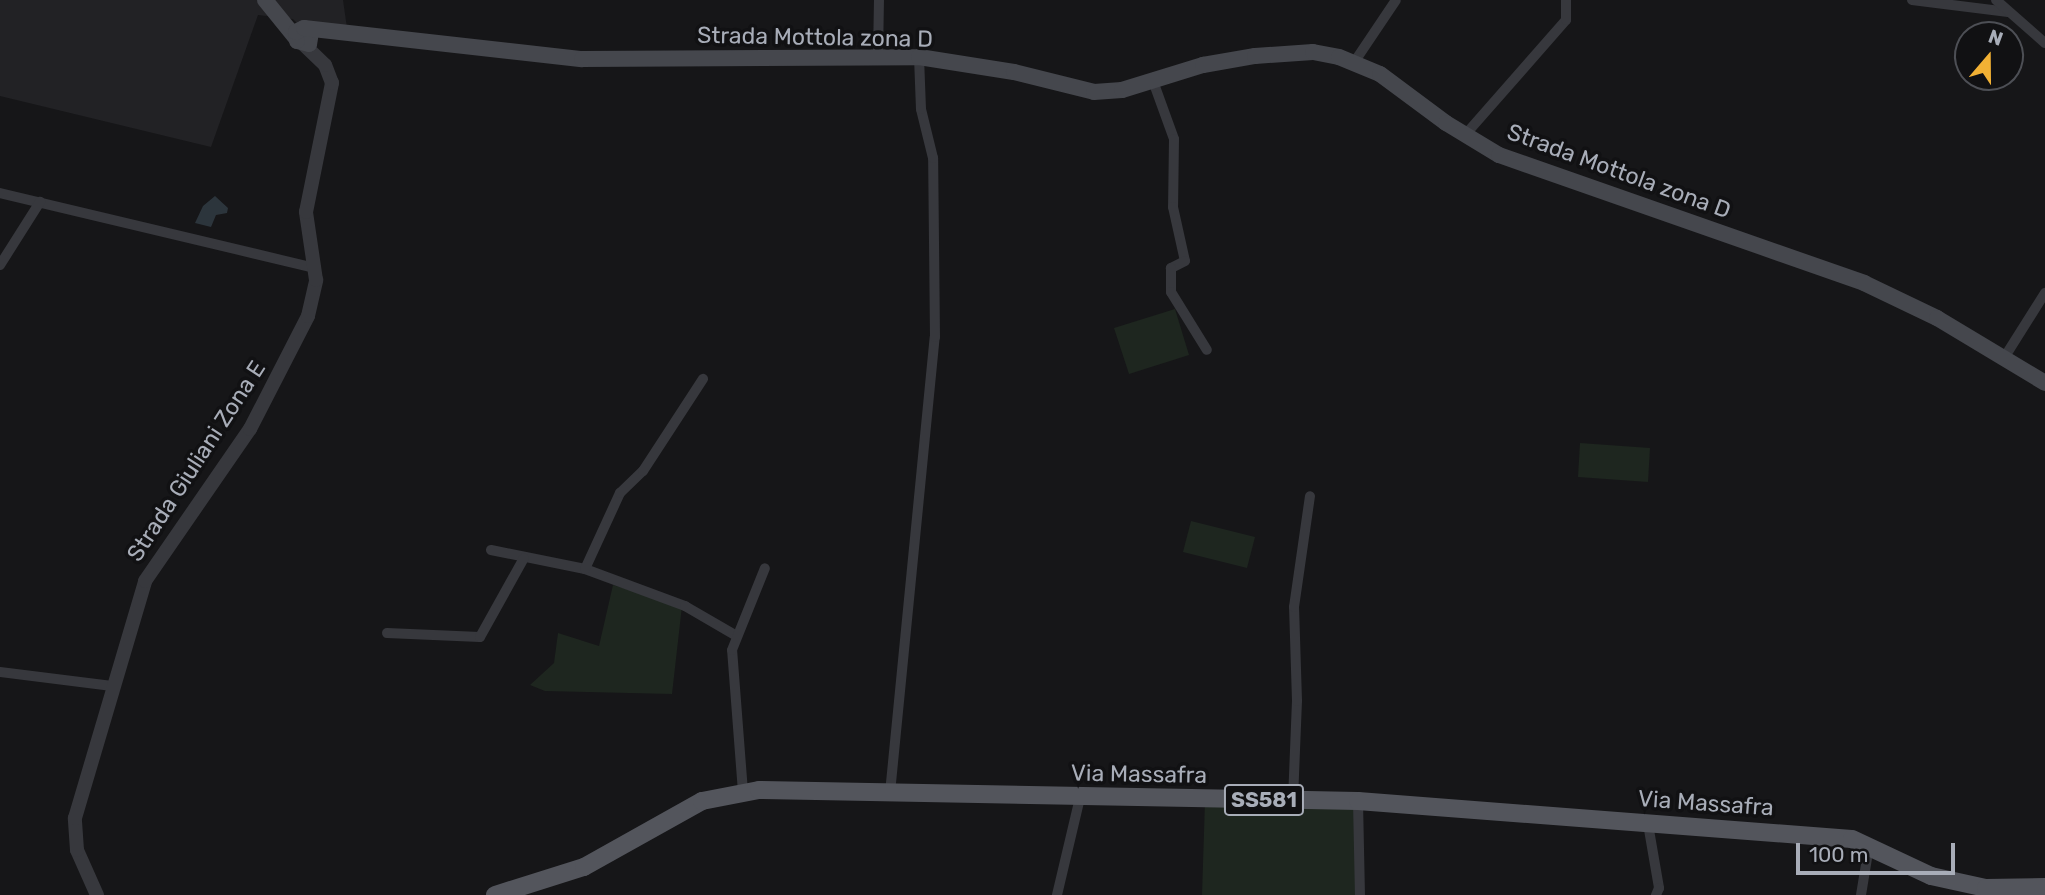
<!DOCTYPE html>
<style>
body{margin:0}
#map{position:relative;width:2045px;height:895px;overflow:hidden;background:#161618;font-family:Rubik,sans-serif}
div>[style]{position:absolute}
.built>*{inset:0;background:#222225}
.green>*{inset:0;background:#1e261f}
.water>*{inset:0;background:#2c353c}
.minor>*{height:10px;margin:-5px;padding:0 5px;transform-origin:5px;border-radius:5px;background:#37383d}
.tertiary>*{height:14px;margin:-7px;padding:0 7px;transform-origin:7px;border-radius:7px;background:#37383d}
.secondary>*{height:16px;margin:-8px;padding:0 8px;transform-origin:8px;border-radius:8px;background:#45474d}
.primary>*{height:18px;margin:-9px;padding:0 9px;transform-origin:9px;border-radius:9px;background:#53555c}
span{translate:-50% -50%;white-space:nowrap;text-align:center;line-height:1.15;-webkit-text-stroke:7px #111113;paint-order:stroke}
.shield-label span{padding:2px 5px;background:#111113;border:2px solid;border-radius:5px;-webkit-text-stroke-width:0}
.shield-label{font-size:21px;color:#a8adb8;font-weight:700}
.street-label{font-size:23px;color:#a8adb8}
.north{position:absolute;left:1954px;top:21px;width:70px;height:70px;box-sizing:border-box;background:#111113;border:2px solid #4d4f55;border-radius:50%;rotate:20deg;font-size:19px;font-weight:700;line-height:28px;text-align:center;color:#a8adb8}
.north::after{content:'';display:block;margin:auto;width:24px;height:32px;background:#f2b134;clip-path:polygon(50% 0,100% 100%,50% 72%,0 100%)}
.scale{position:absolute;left:1796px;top:843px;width:159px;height:32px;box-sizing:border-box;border:4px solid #a8adb8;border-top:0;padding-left:9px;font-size:21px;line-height:24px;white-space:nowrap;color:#a8adb8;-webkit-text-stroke:5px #111113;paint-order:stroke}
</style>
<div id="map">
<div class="built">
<div style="clip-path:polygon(0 0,343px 0,347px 28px,301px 27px,293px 19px,258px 15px,211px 147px,0 96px)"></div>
</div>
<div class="green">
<div style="clip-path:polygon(1175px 309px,1189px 355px,1129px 374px,1114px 328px)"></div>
<div style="clip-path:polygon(1580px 443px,1650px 448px,1648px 482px,1578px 477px)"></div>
<div style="clip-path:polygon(1191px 521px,1255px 537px,1247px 568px,1183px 552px)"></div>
<div style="clip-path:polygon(613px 585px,682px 606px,672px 694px,545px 691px,530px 685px,554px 663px,558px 633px,599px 646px)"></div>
<div style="clip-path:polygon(1205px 801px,1355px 806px,1358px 895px,1202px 895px)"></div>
</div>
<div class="water">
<div style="clip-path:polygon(215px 196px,228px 208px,227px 213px,216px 215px,211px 227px,195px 223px,203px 206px)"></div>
</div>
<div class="minor">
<div style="left:1912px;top:0;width:97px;rotate:7.1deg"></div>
<div style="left:1996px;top:0;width:65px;rotate:41.3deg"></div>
<div style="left:878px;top:56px;width:56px;rotate:-89deg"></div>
<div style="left:1355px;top:61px;width:73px;rotate:-56.1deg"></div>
<div style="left:1153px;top:81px;width:62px;rotate:70.1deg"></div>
<div style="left:1174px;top:139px;width:68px;rotate:90.8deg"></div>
<div style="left:1173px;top:207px;width:55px;rotate:77.5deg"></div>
<div style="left:1185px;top:261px;width:16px;rotate:153deg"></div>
<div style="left:1171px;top:268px;width:24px;rotate:90deg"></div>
<div style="left:1171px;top:292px;width:68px;rotate:58.2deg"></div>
<div style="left:1465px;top:135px;width:153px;rotate:-48.7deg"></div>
<div style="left:1566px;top:20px;width:20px;rotate:-90deg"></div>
<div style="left:0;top:193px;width:324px;rotate:13.4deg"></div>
<div style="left:0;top:265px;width:75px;rotate:-57.6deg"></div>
<div style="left:2004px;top:358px;width:77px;rotate:-57.8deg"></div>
<div style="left:491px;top:550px;width:96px;rotate:11.4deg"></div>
<div style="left:585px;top:569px;width:107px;rotate:20.3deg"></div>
<div style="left:685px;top:606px;width:58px;rotate:30.1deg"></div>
<div style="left:585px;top:569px;width:84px;rotate:-65.3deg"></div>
<div style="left:620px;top:493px;width:32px;rotate:-44deg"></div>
<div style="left:643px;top:471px;width:110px;rotate:-56.9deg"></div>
<div style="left:387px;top:633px;width:93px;rotate:2.5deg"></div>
<div style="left:480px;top:637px;width:90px;rotate:-60.9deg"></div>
<div style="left:0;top:672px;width:113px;rotate:7.1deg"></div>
<div style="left:743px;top:792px;width:142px;rotate:-94.4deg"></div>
<div style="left:732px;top:650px;width:88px;rotate:-68.1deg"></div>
<div style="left:890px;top:793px;width:458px;rotate:-84.4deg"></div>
<div style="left:935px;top:337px;width:179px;rotate:-90.6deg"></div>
<div style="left:933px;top:158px;width:50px;rotate:-103.8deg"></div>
<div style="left:921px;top:109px;width:52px;rotate:-92.2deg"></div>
<div style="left:1293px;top:800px;width:99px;rotate:-87.7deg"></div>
<div style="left:1297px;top:701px;width:94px;rotate:-91.8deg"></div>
<div style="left:1294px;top:607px;width:112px;rotate:-81.8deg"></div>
<div style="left:1358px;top:801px;width:94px;rotate:88.8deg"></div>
<div style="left:1648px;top:824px;width:65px;rotate:80.2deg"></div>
<div style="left:1659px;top:888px;width:8px;rotate:113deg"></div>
<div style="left:1057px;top:895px;width:100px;rotate:-76.7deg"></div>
<div style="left:1861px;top:895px;width:50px;rotate:-80.7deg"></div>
</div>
<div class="tertiary">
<div style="left:97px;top:895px;width:49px;rotate:-114deg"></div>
<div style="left:77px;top:850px;width:32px;rotate:-94deg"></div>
<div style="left:75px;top:818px;width:247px;rotate:-73.5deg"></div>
<div style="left:145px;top:581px;width:185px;rotate:-55.4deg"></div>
<div style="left:250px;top:429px;width:127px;rotate:-62.8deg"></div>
<div style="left:308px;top:316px;width:37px;rotate:-77deg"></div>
<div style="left:316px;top:280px;width:69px;rotate:-98.4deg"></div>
<div style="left:306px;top:212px;width:132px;rotate:-78.6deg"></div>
<div style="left:332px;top:83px;width:19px;rotate:-111deg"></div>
<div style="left:325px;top:65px;width:29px;rotate:-136deg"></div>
</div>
<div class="secondary">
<div style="left:265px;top:0;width:48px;rotate:51deg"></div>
<div style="left:311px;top:32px;width:12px;rotate:99deg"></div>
<div style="left:309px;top:44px;width:12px;rotate:-166deg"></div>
<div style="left:297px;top:41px;width:9px;rotate:-96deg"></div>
<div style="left:296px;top:32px;width:9px;rotate:-27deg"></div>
<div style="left:304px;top:28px;width:280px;rotate:6.4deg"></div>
<div style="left:582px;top:59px;width:337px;rotate:-0.3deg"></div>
<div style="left:919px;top:57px;width:96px;rotate:9deg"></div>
<div style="left:1014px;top:72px;width:82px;rotate:14deg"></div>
<div style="left:1094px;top:92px;width:28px;rotate:-4deg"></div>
<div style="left:1122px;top:90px;width:85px;rotate:-17.2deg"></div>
<div style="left:1203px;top:65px;width:53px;rotate:-9.8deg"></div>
<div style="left:1255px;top:56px;width:58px;rotate:-3.9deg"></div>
<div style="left:1313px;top:52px;width:26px;rotate:11deg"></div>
<div style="left:1339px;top:57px;width:44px;rotate:22.5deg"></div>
<div style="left:1380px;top:74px;width:82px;rotate:36.6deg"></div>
<div style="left:1446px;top:123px;width:62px;rotate:31.1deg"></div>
<div style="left:1499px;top:155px;width:387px;rotate:19.3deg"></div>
<div style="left:1864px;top:283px;width:81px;rotate:25.6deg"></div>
<div style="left:1937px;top:318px;width:126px;rotate:31deg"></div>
</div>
<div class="primary">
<div style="left:495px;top:895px;width:93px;rotate:-17.5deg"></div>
<div style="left:584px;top:867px;width:135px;rotate:-29.2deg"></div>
<div style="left:702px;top:801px;width:58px;rotate:-10.9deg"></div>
<div style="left:759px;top:790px;width:599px;rotate:1.05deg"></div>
<div style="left:1358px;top:801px;width:495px;rotate:4.4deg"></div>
<div style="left:1852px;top:839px;width:87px;rotate:25.1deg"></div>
<div style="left:1931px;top:876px;width:56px;rotate:12.3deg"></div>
<div style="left:1986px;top:888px;width:59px;rotate:-1deg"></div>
</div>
<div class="shield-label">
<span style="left:1264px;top:800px">SS581</span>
</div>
<div class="street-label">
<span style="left:815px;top:37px;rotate:1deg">Strada Mottola zona D</span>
<span style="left:1619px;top:171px;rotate:20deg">Strada Mottola zona D</span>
<span style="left:196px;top:461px;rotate:-57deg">Strada Giuliani Zona E</span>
<span style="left:1139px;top:774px;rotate:1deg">Via Massafra</span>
<span style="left:1706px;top:803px;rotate:4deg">Via Massafra</span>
</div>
<div class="north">N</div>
<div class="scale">100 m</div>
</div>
